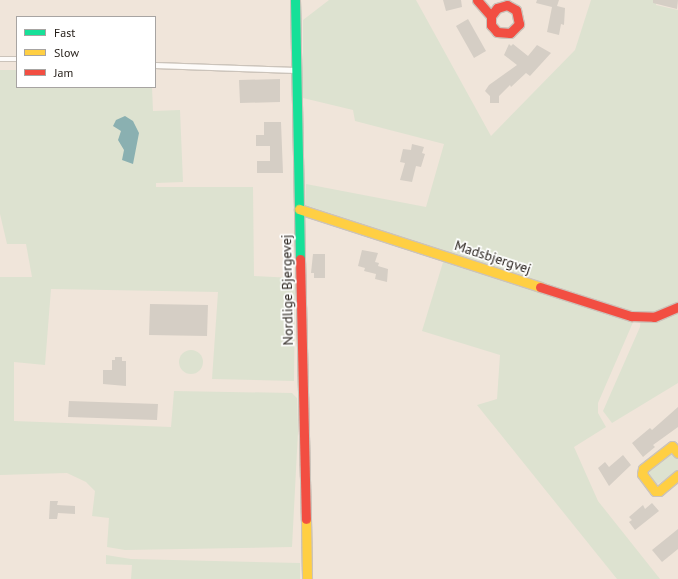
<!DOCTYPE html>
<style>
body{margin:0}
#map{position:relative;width:678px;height:579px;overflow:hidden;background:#f0e5da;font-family:"PT Sans",sans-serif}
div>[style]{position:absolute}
.green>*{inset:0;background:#dde2d0}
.round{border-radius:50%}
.water>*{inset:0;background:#8ab0b1}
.building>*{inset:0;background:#d5cec5}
.roads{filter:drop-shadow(1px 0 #cbc3ba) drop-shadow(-1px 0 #cbc3ba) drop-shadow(0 1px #cbc3ba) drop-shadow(0 -1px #cbc3ba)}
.lane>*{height:4.5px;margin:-2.25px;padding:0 2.25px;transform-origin:2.25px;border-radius:2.25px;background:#fdfbf9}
.fast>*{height:9px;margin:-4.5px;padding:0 4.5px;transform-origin:4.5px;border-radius:4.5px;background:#16e098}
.slow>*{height:9px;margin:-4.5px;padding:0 4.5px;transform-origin:4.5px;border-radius:4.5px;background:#ffcf43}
.jam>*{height:9px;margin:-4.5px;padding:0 4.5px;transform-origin:4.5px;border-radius:4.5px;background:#f24e42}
span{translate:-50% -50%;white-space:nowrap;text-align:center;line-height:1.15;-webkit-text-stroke:3.5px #fff;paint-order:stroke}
.street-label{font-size:14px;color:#231c16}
.legend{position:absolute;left:16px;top:16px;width:140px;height:72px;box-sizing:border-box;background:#fff;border:1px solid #a7a4a2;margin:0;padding:5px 7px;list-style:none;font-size:12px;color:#231c16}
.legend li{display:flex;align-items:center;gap:8px;height:20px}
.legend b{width:20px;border:1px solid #a7a4a2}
</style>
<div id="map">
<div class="green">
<div style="clip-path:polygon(329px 0,416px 0,491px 136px,575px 50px,591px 0,657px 0,656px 5px,678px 10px,678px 383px,612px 423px,603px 411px,640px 327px,641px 314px,305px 205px,306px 184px,426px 207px,444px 144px,355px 121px,353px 110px,303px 98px,303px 20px)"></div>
<div style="clip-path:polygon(0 70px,17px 70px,17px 87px,152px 87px,153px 111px,180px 110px,183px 182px,156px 183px,156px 187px,253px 187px,254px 276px,294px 278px,295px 293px,294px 381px,212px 379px,218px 292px,51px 289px,45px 365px,14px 362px,14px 421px,171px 427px,174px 391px,292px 393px,297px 398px,298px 432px,292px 547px,125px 550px,107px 547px,109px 518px,92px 516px,95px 491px,86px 482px,67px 473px,0 475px,0 277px,32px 277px,26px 244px,7px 244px,0 214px)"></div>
<div style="clip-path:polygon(444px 259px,634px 320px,598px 403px,598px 413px,606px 427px,574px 447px,598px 501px,660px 579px,617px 579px,477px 405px,497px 399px,500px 355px,422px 331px)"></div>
<div class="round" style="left:179px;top:350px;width:24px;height:24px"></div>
<div style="clip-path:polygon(671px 454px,678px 458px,678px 471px,656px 485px,648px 471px)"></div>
<div style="clip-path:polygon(106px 555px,131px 559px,300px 563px,300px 579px,131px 579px,132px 565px,106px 564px)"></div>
</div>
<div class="water">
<div style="clip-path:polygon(125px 116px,133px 121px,139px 133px,133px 164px,122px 160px,124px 150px,118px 140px,121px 131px,113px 126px,116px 120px)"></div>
</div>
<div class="building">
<div style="clip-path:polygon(443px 0,461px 0,462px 7px,446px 11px)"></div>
<div style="clip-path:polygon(537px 0,559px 0,557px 6px,565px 8px,564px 25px,561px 24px,559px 35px,547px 32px,552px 7px,536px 3px)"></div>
<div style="clip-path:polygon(653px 0,678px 0,677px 9px,653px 3px)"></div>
<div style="clip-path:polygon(468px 19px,486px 51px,474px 58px,456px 26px)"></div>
<div style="clip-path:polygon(509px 44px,511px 46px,513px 44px,528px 56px,537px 45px,551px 53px,530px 76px,526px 73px,511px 87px,510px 85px,499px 96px,499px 103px,490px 103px,490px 96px,485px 91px,489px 85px,517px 65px,504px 55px)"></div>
<div style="clip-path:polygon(280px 79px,280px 102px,240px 103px,239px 80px)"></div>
<div style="clip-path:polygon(264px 122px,281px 122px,283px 173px,257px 173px,257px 161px,270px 161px,270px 146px,256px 146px,256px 135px,264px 135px)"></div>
<div style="clip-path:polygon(412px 144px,424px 147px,422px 153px,425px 154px,421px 167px,416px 166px,412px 182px,400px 180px,405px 163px,400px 162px,403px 149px,411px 150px)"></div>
<div style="clip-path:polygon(362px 250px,378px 253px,375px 262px,379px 263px,378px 266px,388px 269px,387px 282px,375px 279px,376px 274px,364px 271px,365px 268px,358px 266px)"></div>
<div style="clip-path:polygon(313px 254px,325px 254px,325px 278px,314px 278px,314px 273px,311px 273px)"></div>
<div style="clip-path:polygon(150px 304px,208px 305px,207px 336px,149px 335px)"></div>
<div style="clip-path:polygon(115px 357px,122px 357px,122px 361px,126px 361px,126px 386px,103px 384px,103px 370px,112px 370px,112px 360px,115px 360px)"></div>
<div style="clip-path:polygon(69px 401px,158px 404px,157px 420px,68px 417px)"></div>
<div style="clip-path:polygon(678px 407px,678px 427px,653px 445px,655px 447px,643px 457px,632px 443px,650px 428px,652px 430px)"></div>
<div style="clip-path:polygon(623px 455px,631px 465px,609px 486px,598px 468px,605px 462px,609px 467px)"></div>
<div style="clip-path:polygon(50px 501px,58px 501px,57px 505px,75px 506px,75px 514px,58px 513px,57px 519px,49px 519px)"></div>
<div style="clip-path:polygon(652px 503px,659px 511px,635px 530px,629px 522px,632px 520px,629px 517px,643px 505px,645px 509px)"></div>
<div style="clip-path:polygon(678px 529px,678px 549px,662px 562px,652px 550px)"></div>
</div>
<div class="roads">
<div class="lane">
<div style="left:0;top:59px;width:17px"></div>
<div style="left:155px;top:65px;width:140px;rotate:2deg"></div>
</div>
<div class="fast">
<div style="left:295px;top:0;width:259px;rotate:88.9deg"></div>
</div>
<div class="slow">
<div style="left:299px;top:209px;width:253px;rotate:17.9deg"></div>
<div style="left:678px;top:453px;width:9px;rotate:-131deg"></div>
<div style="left:672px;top:446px;width:37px;rotate:142deg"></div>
<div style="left:643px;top:469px;width:5px;rotate:101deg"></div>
<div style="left:642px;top:474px;width:21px;rotate:53deg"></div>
<div style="left:655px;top:491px;width:4px"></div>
<div style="left:659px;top:491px;width:25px;rotate:-40deg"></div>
<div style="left:306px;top:519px;width:60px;rotate:89deg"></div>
</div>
<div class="jam">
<div style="left:477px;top:0;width:21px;rotate:49deg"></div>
<div style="left:491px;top:16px;width:9px;rotate:90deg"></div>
<div style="left:491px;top:25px;width:9px;rotate:49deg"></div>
<div style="left:497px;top:32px;width:13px;rotate:4deg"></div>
<div style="left:510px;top:33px;width:13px;rotate:-45deg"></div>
<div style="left:519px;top:24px;width:14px;rotate:-102deg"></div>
<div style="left:516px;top:10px;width:10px;rotate:-151deg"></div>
<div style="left:507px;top:5px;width:10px;rotate:163deg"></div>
<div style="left:497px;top:8px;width:10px;rotate:127deg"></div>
<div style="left:300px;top:259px;width:260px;rotate:88.7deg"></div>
<div style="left:540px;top:287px;width:96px;rotate:17.7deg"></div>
<div style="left:631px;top:316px;width:23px;rotate:2deg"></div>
<div style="left:654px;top:317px;width:26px;rotate:-23deg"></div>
</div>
</div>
<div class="street-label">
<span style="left:493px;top:257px;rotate:18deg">Madsbjergvej</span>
<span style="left:287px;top:290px;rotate:-91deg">Nordlige Bjergevej</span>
</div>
<ul class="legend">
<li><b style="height:5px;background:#16e098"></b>Fast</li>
<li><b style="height:5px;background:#ffcf43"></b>Slow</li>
<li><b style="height:5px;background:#f24e42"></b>Jam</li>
</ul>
</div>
